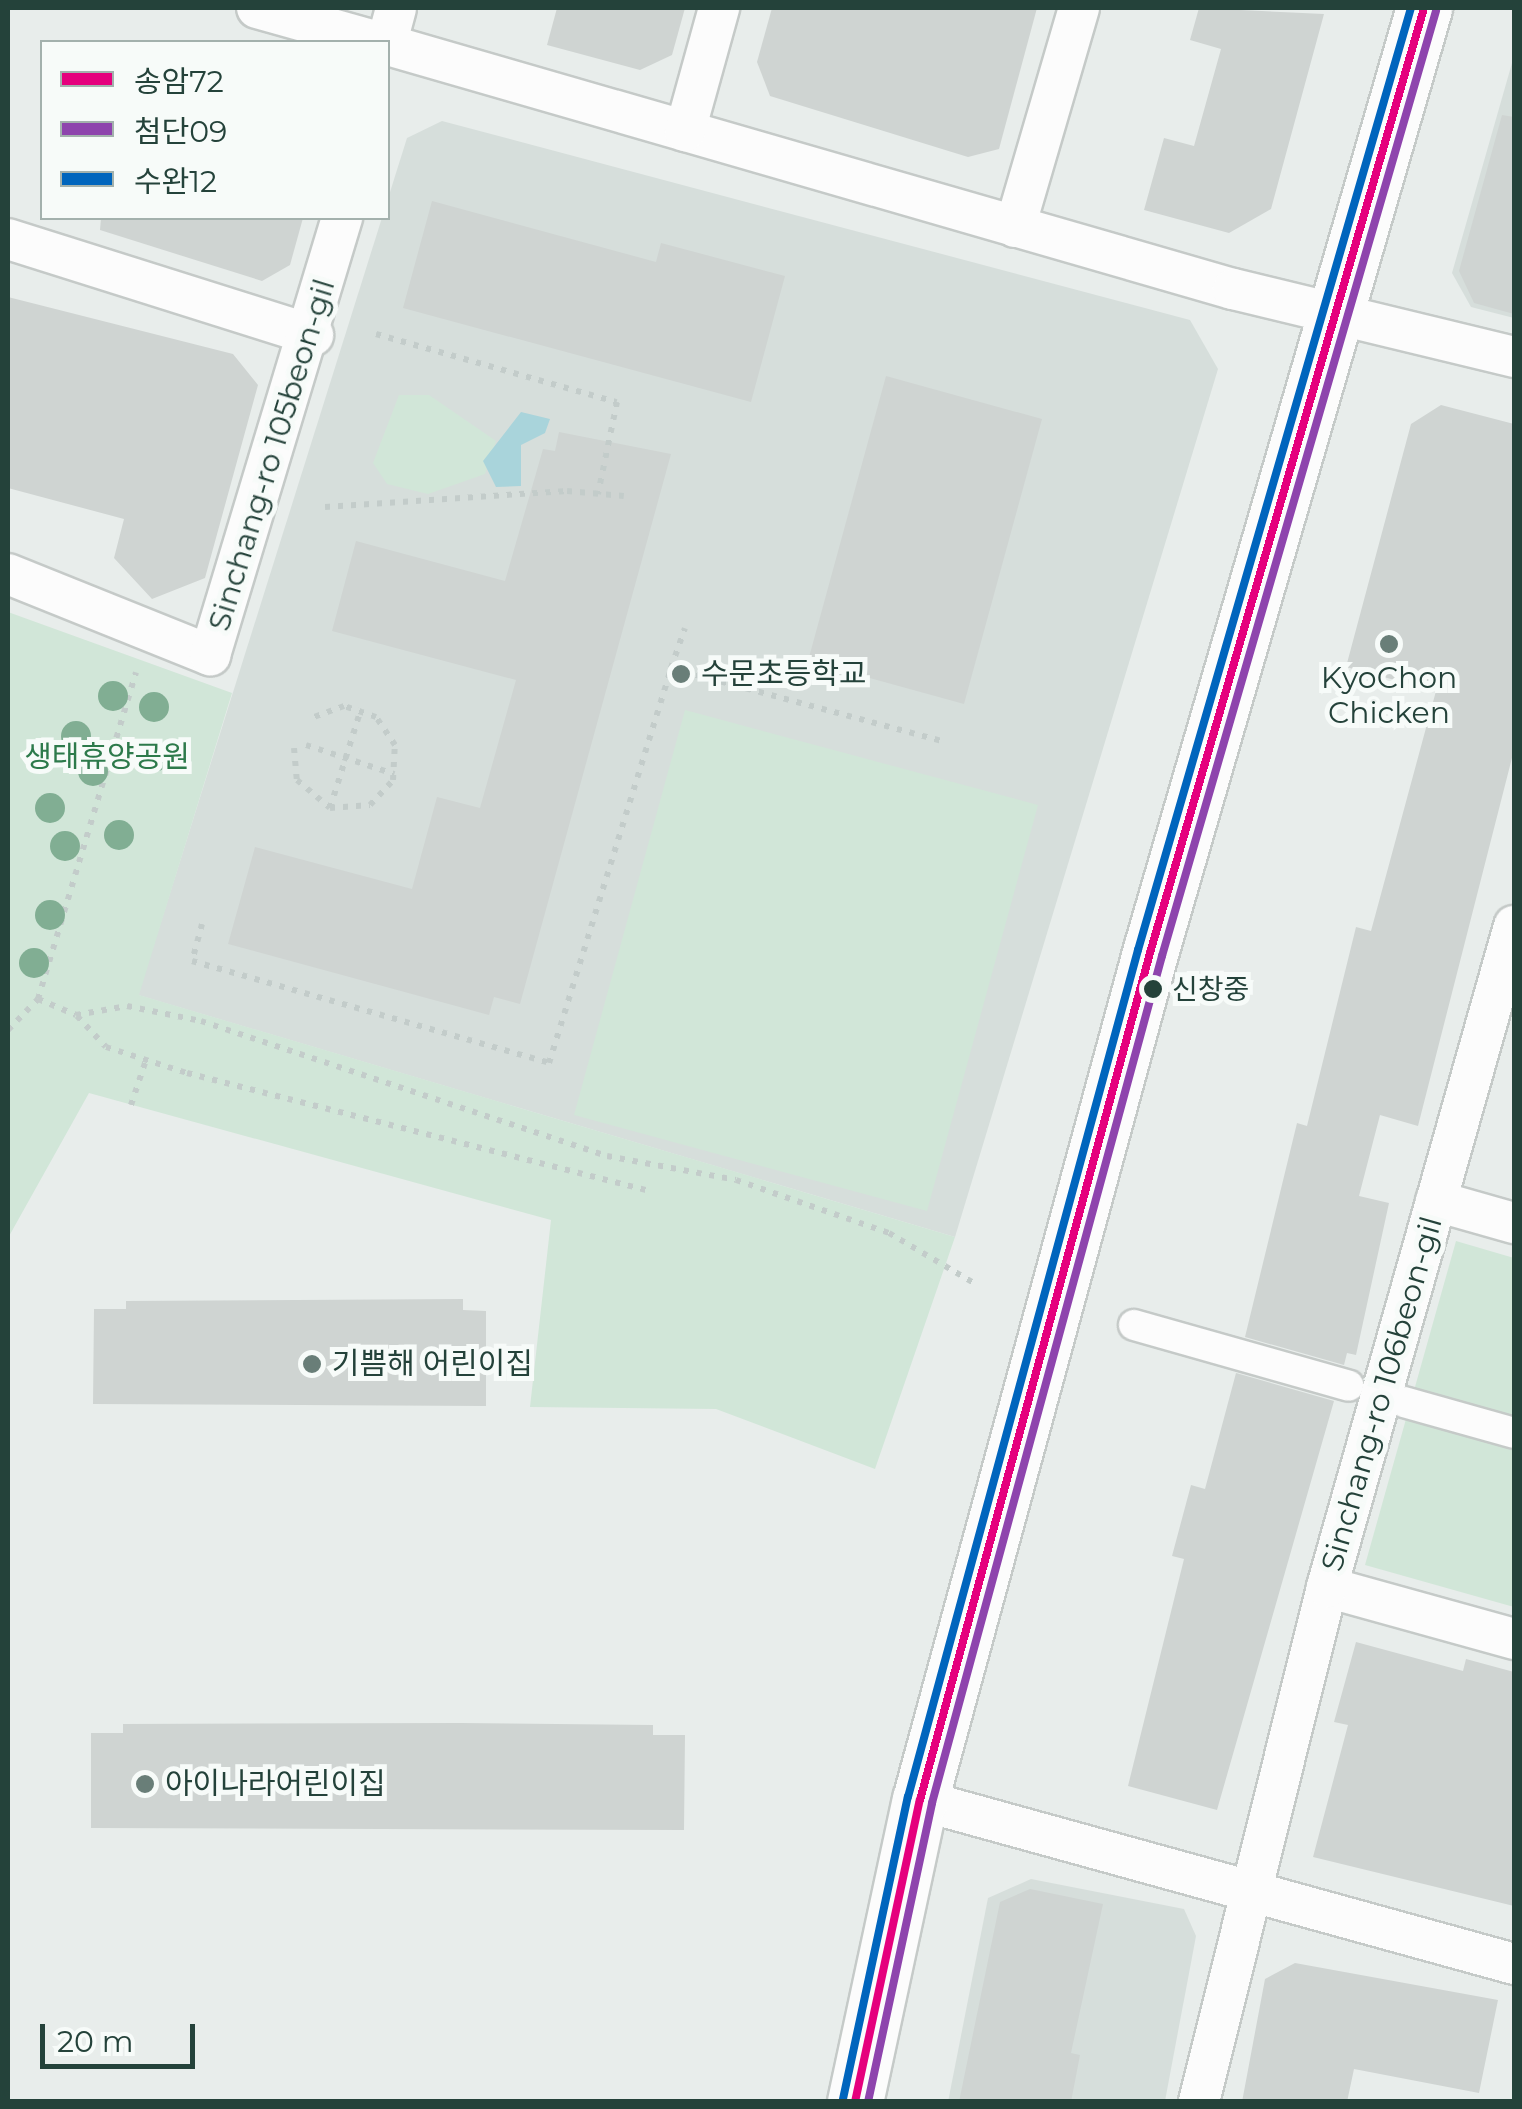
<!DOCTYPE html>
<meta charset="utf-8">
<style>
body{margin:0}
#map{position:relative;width:1522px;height:2109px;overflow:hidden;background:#e8edeb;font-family:Montserrat,"Noto Sans KR",sans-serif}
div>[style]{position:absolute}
.built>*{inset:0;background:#d6dedb}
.green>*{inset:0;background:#d1e6d8}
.water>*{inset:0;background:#a9d4db}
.building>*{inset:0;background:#cfd4d2}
.path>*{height:6px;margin-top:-3px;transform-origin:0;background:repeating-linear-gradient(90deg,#c3ccca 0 5px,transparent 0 13px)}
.roads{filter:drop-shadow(2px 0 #c5cac8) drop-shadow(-2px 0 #c5cac8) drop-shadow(0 2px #c5cac8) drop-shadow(0 -2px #c5cac8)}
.pedestrian>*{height:30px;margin:-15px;padding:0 15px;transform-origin:15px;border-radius:15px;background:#fcfcfc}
.minor>*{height:40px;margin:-20px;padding:0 20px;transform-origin:20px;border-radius:20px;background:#fcfcfc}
.secondary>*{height:55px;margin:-27.5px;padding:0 27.5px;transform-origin:27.5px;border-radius:27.5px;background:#fcfcfc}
.bus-1>*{height:8px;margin:-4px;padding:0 4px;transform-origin:4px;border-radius:4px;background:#e5007d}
.bus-2>*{height:8px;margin:-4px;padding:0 4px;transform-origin:4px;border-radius:4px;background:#8e44ad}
.bus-3>*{height:8px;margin:-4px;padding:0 4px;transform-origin:4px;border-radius:4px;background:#0065bd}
.trees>*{width:30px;height:30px;margin:-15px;border-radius:50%;background:#81ae93}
.dots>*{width:28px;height:28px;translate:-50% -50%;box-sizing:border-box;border:5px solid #f7fbf9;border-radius:50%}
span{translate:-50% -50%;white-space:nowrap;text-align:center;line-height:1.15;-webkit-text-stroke:10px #f7fbf9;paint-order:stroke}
.bus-label{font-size:28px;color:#24423a}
.left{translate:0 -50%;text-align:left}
.street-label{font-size:30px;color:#24423a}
.poi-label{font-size:30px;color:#24423a}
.park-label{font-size:30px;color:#2d7a4b}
.frame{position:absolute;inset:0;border:10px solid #24423a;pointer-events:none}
.legend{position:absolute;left:40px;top:40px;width:350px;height:180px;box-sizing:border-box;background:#f7fbf9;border:2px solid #a3b1ad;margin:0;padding:12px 18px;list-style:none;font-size:30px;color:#24423a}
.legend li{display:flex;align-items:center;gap:20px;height:50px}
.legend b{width:50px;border:2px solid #a3b1ad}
.scale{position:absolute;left:40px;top:2024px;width:155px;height:45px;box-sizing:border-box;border:5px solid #24423a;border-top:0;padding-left:12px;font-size:30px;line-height:35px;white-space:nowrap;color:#24423a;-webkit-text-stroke:8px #f7fbf9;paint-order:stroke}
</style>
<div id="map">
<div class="built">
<div style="clip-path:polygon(1514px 56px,1514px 318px,1471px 307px,1452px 273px)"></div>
<div style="clip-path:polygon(442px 121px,1190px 320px,1218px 369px,955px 1237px,138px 995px,407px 138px)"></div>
<div style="clip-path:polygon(1031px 1879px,1184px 1909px,1196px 1936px,1165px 2101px,948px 2102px,988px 1898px)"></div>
</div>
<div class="green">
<div style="clip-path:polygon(399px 395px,429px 395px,496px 441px,485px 474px,428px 494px,387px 484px,373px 463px)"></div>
<div style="clip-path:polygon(8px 612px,232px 693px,139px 995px,955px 1237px,875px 1469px,716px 1409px,530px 1407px,551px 1220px,89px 1093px,8px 1238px)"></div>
<div style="clip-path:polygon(685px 710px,1038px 805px,927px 1211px,574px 1115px)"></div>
<div style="clip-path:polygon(1456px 1241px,1514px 1258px,1514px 1607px,1365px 1565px)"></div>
</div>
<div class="water">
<div style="clip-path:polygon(521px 412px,550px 419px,545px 433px,521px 445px,521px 486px,496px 487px,483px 461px)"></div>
</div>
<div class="building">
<div style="clip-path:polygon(557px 8px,685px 8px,672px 55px,640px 70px,547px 45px)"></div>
<div style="clip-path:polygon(772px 8px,1037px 8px,999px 149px,968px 157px,770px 96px,757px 62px)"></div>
<div style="clip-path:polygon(1199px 8px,1324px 14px,1271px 209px,1229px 233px,1144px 210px,1164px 138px,1194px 146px,1221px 49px,1190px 40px)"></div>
<div style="clip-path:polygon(1502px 115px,1514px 117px,1514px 314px,1474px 303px,1459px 271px)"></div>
<div style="clip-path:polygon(432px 201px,656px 262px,661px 243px,785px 276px,751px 402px,403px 308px)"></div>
<div style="clip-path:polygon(101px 218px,303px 218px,290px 265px,262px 281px,100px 230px)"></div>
<div style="clip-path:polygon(8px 297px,233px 354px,258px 385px,205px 578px,152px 599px,114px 558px,124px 519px,8px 488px)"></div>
<div style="clip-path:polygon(886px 376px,1042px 419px,964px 704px,808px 661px)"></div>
<div style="clip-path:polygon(1441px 405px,1514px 424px,1514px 750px,1418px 1126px,1380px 1115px,1359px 1196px,1389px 1203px,1356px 1355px,1347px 1353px,1344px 1365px,1245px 1337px,1297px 1123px,1307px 1126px,1356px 927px,1371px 931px,1436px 691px,1346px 667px,1411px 424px)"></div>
<div style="clip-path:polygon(559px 432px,671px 454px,520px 1004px,494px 997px,489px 1015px,228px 944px,255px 847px,412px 889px,437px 797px,480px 808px,516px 680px,332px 631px,356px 541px,505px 581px,543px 449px,555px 451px)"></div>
<div style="clip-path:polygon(463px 1299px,463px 1310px,486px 1311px,486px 1406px,93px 1404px,94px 1309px,126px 1309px,126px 1301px)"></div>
<div style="clip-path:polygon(1236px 1373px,1334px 1401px,1217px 1810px,1128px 1786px,1184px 1559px,1172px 1556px,1191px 1485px,1205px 1489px)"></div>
<div style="clip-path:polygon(1356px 1642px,1463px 1671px,1466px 1659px,1514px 1672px,1514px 1906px,1313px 1857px,1348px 1725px,1334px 1722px)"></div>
<div style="clip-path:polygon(460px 1723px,653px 1725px,653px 1735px,685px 1735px,684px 1830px,91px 1828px,91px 1733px,123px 1733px,123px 1724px)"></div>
<div style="clip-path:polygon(1030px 1889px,1103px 1904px,1071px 2053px,1080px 2055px,1071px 2102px,959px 2102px,1000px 1902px)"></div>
<div style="clip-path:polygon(1295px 1963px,1498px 2000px,1479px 2093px,1354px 2069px,1347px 2102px,1242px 2102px,1265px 1979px)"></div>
</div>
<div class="path">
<div style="left:376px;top:334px;width:250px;rotate:15.8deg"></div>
<div style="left:617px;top:402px;width:94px;rotate:101.7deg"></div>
<div style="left:325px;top:507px;width:243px;rotate:-3.8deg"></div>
<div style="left:567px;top:491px;width:57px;rotate:5deg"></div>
<div style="left:671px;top:668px;width:42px;rotate:-70.7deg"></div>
<div style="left:306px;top:745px;width:93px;rotate:18.2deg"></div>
<div style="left:294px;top:748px;width:32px;rotate:85deg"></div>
<div style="left:297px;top:780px;width:43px;rotate:40.3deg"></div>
<div style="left:330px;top:808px;width:40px;rotate:-4.3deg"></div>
<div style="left:370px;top:805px;width:34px;rotate:-47deg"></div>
<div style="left:393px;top:780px;width:35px;rotate:-87deg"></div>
<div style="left:395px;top:745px;width:34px;rotate:-124deg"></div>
<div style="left:376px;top:717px;width:34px;rotate:-161deg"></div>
<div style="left:344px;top:706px;width:35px;rotate:160deg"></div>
<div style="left:330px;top:808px;width:104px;rotate:-72.6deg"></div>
<div style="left:202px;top:924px;width:38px;rotate:105deg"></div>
<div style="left:192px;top:961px;width:371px;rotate:15.9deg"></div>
<div style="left:549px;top:1063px;width:413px;rotate:-72.8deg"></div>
<div style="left:671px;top:668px;width:281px;rotate:15.1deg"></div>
<div style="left:38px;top:999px;width:41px;rotate:22.8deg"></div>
<div style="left:76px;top:1015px;width:52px;rotate:-10deg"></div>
<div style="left:127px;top:1006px;width:76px;rotate:11.5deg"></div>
<div style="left:201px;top:1021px;width:428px;rotate:18.4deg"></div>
<div style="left:607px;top:1156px;width:131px;rotate:10.5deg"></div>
<div style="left:736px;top:1180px;width:162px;rotate:19.1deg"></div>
<div style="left:889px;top:1233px;width:99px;rotate:30.5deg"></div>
<div style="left:77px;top:1016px;width:42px;rotate:46.9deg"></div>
<div style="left:106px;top:1047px;width:85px;rotate:17.8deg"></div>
<div style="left:187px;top:1073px;width:474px;rotate:14.3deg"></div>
<div style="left:8px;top:1030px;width:43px;rotate:-45.9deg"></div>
<div style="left:38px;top:999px;width:341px;rotate:-73.3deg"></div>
<div style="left:131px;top:1105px;width:47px;rotate:-71.6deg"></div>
</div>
<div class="roads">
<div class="pedestrian">
<div style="left:1134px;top:1325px;width:223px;rotate:15.8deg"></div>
<div style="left:1404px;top:1402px;width:114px;rotate:15.7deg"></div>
</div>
<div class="minor">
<div style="left:257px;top:8px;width:126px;rotate:15.7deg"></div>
<div style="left:387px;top:42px;width:35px;rotate:-75deg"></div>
<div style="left:388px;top:45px;width:880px;rotate:16.11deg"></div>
<div style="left:1233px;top:289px;width:289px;rotate:13.6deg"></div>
<div style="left:685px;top:131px;width:128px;rotate:-74.5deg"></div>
<div style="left:1015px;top:227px;width:228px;rotate:-73.7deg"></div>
<div style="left:8px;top:239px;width:320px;rotate:17.5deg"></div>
<div style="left:8px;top:574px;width:218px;rotate:21.9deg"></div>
<div style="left:210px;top:655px;width:457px;rotate:-73.2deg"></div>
<div style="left:1436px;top:1201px;width:81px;rotate:15.8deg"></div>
<div style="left:1327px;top:1587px;width:194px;rotate:15.5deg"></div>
<div style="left:920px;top:1800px;width:616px;rotate:15.43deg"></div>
<div style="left:1199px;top:2102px;width:531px;rotate:-76.04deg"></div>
<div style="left:1327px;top:1587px;width:687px;rotate:-74.2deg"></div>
</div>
<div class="secondary">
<div style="left:855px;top:2102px;width:309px;rotate:-77.9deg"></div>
<div style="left:920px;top:1800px;width:878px;rotate:-74.81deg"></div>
<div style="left:1150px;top:953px;width:984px;rotate:-73.83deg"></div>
</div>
</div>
<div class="bus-1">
<div style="left:855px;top:2102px;width:309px;rotate:-77.9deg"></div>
<div style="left:920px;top:1800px;width:878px;rotate:-74.81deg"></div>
<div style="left:1150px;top:953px;width:984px;rotate:-73.83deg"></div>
</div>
<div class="bus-2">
<div style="left:868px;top:2102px;width:306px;rotate:-77.9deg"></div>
<div style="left:932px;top:1803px;width:878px;rotate:-74.81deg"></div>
<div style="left:1162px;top:956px;width:984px;rotate:-73.83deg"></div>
</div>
<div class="bus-3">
<div style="left:843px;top:2099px;width:309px;rotate:-77.9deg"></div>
<div style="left:908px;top:1797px;width:878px;rotate:-74.81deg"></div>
<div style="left:1138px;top:950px;width:981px;rotate:-73.84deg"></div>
</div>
<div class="trees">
<div style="left:113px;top:696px"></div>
<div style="left:154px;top:707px"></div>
<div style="left:76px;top:736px"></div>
<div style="left:154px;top:757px"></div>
<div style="left:93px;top:771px"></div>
<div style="left:50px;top:808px"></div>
<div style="left:119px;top:835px"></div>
<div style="left:65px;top:846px"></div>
<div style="left:50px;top:915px"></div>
<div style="left:34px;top:963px"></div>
</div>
<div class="dots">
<div style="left:1389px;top:644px;background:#697e78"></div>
<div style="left:681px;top:674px;background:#697e78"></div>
<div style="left:1153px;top:989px;background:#24423a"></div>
<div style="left:312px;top:1364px;background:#697e78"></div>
<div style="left:145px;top:1784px;background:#697e78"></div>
</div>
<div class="bus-label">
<span class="left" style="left:1172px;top:989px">신창중</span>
</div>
<div class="street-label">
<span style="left:272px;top:455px;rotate:-73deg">Sinchang-ro 105beon-gil</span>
<span style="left:1382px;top:1394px;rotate:-74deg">Sinchang-ro 106beon-gil</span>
</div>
<div class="poi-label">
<span class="left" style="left:701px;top:674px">수문초등학교</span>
<span style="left:1389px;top:695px">KyoChon<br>Chicken</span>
<span class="left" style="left:332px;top:1364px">기쁨해 어린이집</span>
<span class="left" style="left:165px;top:1784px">아이나라어린이집</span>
</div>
<div class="park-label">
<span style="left:107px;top:757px">생태휴양공원</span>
</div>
<div class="frame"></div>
<ul class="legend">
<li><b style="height:12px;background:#e5007d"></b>송암72</li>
<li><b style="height:12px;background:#8e44ad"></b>첨단09</li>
<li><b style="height:12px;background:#0065bd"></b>수완12</li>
</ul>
<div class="scale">20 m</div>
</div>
